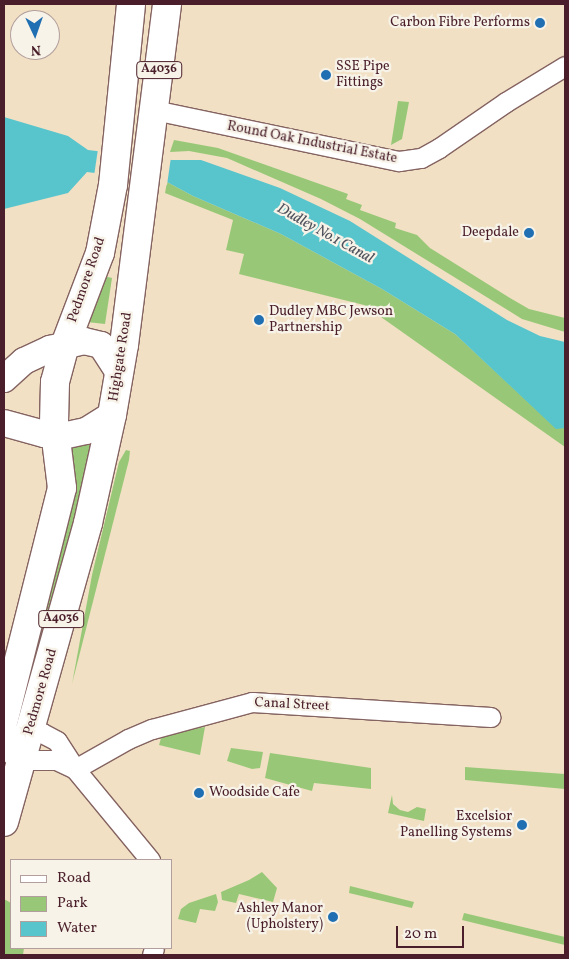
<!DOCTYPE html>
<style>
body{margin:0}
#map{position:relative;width:569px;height:959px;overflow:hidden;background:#f1e0c4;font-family:Vollkorn,serif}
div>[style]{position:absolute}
.green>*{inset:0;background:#98c877}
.water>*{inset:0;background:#58c5cd}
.pier>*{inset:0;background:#f1e0c4}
.roads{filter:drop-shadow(1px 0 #846361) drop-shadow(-1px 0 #846361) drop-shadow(0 1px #846361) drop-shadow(0 -1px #846361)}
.street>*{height:19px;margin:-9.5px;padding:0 9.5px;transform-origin:9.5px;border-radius:9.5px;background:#fff}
.secondary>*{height:26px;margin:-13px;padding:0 13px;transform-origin:13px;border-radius:13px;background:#fff}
.highway>*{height:28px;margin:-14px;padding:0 14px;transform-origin:14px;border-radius:14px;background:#fff}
.dots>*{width:14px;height:14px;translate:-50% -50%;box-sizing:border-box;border:2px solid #f7f3e8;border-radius:50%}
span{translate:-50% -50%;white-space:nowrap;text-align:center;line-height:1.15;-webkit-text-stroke:4.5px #f7f3e8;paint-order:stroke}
.shield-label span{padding:1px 4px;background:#f7f3e8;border:1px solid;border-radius:4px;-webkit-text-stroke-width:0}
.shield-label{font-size:12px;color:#4a1f2b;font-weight:700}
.poi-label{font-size:14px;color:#4a1f2b}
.right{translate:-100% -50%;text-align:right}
.left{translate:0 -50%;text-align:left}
.street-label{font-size:14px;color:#4a1f2b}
.water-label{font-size:15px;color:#4e515c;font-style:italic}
.frame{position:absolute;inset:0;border:5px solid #4a1f2b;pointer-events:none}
.legend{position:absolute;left:10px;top:859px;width:162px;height:90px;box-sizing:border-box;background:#f7f3e8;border:1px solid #b29e9c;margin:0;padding:6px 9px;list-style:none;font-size:15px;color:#4a1f2b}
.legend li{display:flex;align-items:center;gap:10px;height:25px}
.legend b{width:25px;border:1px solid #b29e9c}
.north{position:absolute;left:10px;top:10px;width:50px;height:50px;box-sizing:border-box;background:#f7f3e8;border:1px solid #b29e9c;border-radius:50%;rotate:177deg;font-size:14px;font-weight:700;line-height:20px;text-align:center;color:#4a1f2b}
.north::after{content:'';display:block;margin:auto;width:18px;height:22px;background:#1f6fb2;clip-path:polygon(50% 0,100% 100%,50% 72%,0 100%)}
.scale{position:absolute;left:396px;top:926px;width:68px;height:22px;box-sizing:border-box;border:2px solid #4a1f2b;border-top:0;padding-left:6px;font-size:15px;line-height:18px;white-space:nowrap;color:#4a1f2b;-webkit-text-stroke:4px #f7f3e8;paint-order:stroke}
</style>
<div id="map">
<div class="green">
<div style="clip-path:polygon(398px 101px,409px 102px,402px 139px,391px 145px)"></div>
<div style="clip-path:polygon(174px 140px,218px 148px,348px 194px,346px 199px,362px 205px,360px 210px,396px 223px,395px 228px,417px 235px,430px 248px,510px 298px,529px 309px,565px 318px,565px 332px,522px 319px,360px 219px,321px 199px,227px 158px,189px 151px,170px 152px)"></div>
<div style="clip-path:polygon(167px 182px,193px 196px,281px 234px,382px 289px,455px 334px,556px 428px,565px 428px,565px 447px,364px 305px,239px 274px,244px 254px,226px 250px,233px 220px,165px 193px)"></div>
<div style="clip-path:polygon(104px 276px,112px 278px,105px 324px,87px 322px)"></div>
<div style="clip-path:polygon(90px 443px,90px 462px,86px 483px,19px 726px,14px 727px,70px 486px,73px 459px,69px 445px)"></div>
<div style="clip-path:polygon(126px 450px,130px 451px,129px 460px,72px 684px,92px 575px,119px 462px)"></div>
<div style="clip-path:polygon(205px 727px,200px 755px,159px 745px,162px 735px)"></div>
<div style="clip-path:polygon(231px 748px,263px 752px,260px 768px,252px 769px,227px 761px)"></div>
<div style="clip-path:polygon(270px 753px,371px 768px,371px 789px,314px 783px,312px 791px,265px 778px)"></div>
<div style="clip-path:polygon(465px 767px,565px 774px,565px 789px,465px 780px)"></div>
<div style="clip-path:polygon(392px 795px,393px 804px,400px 810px,408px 812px,417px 807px,426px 809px,424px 821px,388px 813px)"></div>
<div style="clip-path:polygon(262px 872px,277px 888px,273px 902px,239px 894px,236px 903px,222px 900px,221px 892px,249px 880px)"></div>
<div style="clip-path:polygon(350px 886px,414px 902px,412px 908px,349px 893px)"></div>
<div style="clip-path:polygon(216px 894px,218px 902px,215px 911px,200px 909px,196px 923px,178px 919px,181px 909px,189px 903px)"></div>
<div style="clip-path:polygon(4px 899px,11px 903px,11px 948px,24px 948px,23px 955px,4px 955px)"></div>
<div style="clip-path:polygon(464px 913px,565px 937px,565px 945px,462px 920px)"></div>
</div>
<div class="water">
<div style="clip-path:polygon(4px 117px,68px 136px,88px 150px,172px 160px,201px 160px,280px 188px,350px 221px,507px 320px,540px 336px,565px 342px,565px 428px,556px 429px,455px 334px,382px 289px,281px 234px,193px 196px,167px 182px,87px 172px,68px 193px,4px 209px)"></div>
</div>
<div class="pier">
<div style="clip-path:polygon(98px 149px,171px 157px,167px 185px,94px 176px)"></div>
</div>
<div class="roads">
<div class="street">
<div style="left:154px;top:110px;width:250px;rotate:11.8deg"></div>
<div style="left:399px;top:161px;width:22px;rotate:-8deg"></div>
<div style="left:421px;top:158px;width:21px;rotate:-29deg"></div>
<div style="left:439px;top:148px;width:81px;rotate:-34.5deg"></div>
<div style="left:506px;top:102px;width:69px;rotate:-31.4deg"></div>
<div style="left:4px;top:742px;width:19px;rotate:-28deg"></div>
<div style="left:21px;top:733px;width:10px;rotate:-11deg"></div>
<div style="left:31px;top:731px;width:11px;rotate:10deg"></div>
<div style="left:42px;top:733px;width:17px;rotate:28deg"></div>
<div style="left:57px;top:741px;width:33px;rotate:57deg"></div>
<div style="left:75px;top:769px;width:118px;rotate:50.5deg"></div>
<div style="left:12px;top:755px;width:11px;rotate:27deg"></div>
<div style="left:22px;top:760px;width:34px"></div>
<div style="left:56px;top:760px;width:21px;rotate:25deg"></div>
<div style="left:75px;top:769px;width:61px;rotate:-29.5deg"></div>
<div style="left:128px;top:739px;width:26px;rotate:-23deg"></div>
<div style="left:152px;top:729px;width:104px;rotate:-15.1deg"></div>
<div style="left:252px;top:702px;width:239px;rotate:3.6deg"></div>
<div style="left:152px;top:955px;width:7px;rotate:-74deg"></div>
</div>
<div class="secondary">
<div style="left:4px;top:379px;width:27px;rotate:-42deg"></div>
<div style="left:24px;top:361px;width:29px;rotate:-25deg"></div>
<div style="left:50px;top:349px;width:35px;rotate:-13deg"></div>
<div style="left:84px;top:341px;width:17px;rotate:13deg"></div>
<div style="left:101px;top:345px;width:33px;rotate:57deg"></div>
<div style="left:4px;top:423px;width:41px;rotate:15.4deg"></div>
<div style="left:44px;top:434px;width:23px;rotate:2deg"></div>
<div style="left:67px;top:435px;width:19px;rotate:-12deg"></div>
<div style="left:86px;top:431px;width:31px;rotate:-32deg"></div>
</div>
<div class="highway">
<div style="left:4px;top:719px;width:238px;rotate:-75.9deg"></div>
<div style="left:62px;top:488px;width:65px;rotate:-97deg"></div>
<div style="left:54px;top:423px;width:41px;rotate:-88.6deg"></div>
<div style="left:55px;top:382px;width:38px;rotate:-75deg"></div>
<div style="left:65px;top:345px;width:98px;rotate:-69.2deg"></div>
<div style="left:100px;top:253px;width:69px;rotate:-79.2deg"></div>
<div style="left:113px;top:185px;width:182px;rotate:-84.3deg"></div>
<div style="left:4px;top:822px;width:311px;rotate:-74.3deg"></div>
<div style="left:88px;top:523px;width:111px;rotate:-77.5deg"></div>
<div style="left:112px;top:415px;width:71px;rotate:-80.3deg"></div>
<div style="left:124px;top:345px;width:344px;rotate:-82.8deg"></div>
</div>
</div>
<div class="dots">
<div style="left:540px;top:23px;background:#1f6fb2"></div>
<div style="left:326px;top:75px;background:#1f6fb2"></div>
<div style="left:529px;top:233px;background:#1f6fb2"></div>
<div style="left:259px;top:320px;background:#1f6fb2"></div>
<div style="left:199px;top:793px;background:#1f6fb2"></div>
<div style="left:522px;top:825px;background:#1f6fb2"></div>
<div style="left:333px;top:917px;background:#1f6fb2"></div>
</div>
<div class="shield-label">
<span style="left:159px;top:70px">A4036</span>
<span style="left:61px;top:619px">A4036</span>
</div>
<div class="poi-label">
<span class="right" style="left:530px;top:23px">Carbon Fibre Performs</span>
<span class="left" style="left:336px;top:75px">SSE Pipe<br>Fittings</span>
<span class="right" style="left:519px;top:233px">Deepdale</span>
<span class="left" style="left:269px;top:320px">Dudley MBC Jewson<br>Partnership</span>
<span class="left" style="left:209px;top:793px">Woodside Cafe</span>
<span class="right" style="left:512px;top:825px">Excelsior<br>Panelling Systems</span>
<span class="right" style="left:323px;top:917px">Ashley Manor<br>(Upholstery)</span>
</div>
<div class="street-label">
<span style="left:312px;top:143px;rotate:11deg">Round Oak Industrial Estate</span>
<span style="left:87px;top:280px;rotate:-71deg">Pedmore Road</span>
<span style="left:121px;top:357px;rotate:-81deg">Highgate Road</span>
<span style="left:41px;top:692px;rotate:-74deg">Pedmore Road</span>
<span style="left:292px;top:705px;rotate:3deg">Canal Street</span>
</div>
<div class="water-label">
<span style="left:325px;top:234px;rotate:29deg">Dudley No.1 Canal</span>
</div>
<div class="frame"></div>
<ul class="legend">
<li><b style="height:6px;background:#fff"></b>Road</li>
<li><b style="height:14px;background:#98c877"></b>Park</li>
<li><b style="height:14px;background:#58c5cd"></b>Water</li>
</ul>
<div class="north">N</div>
<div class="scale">20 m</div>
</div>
